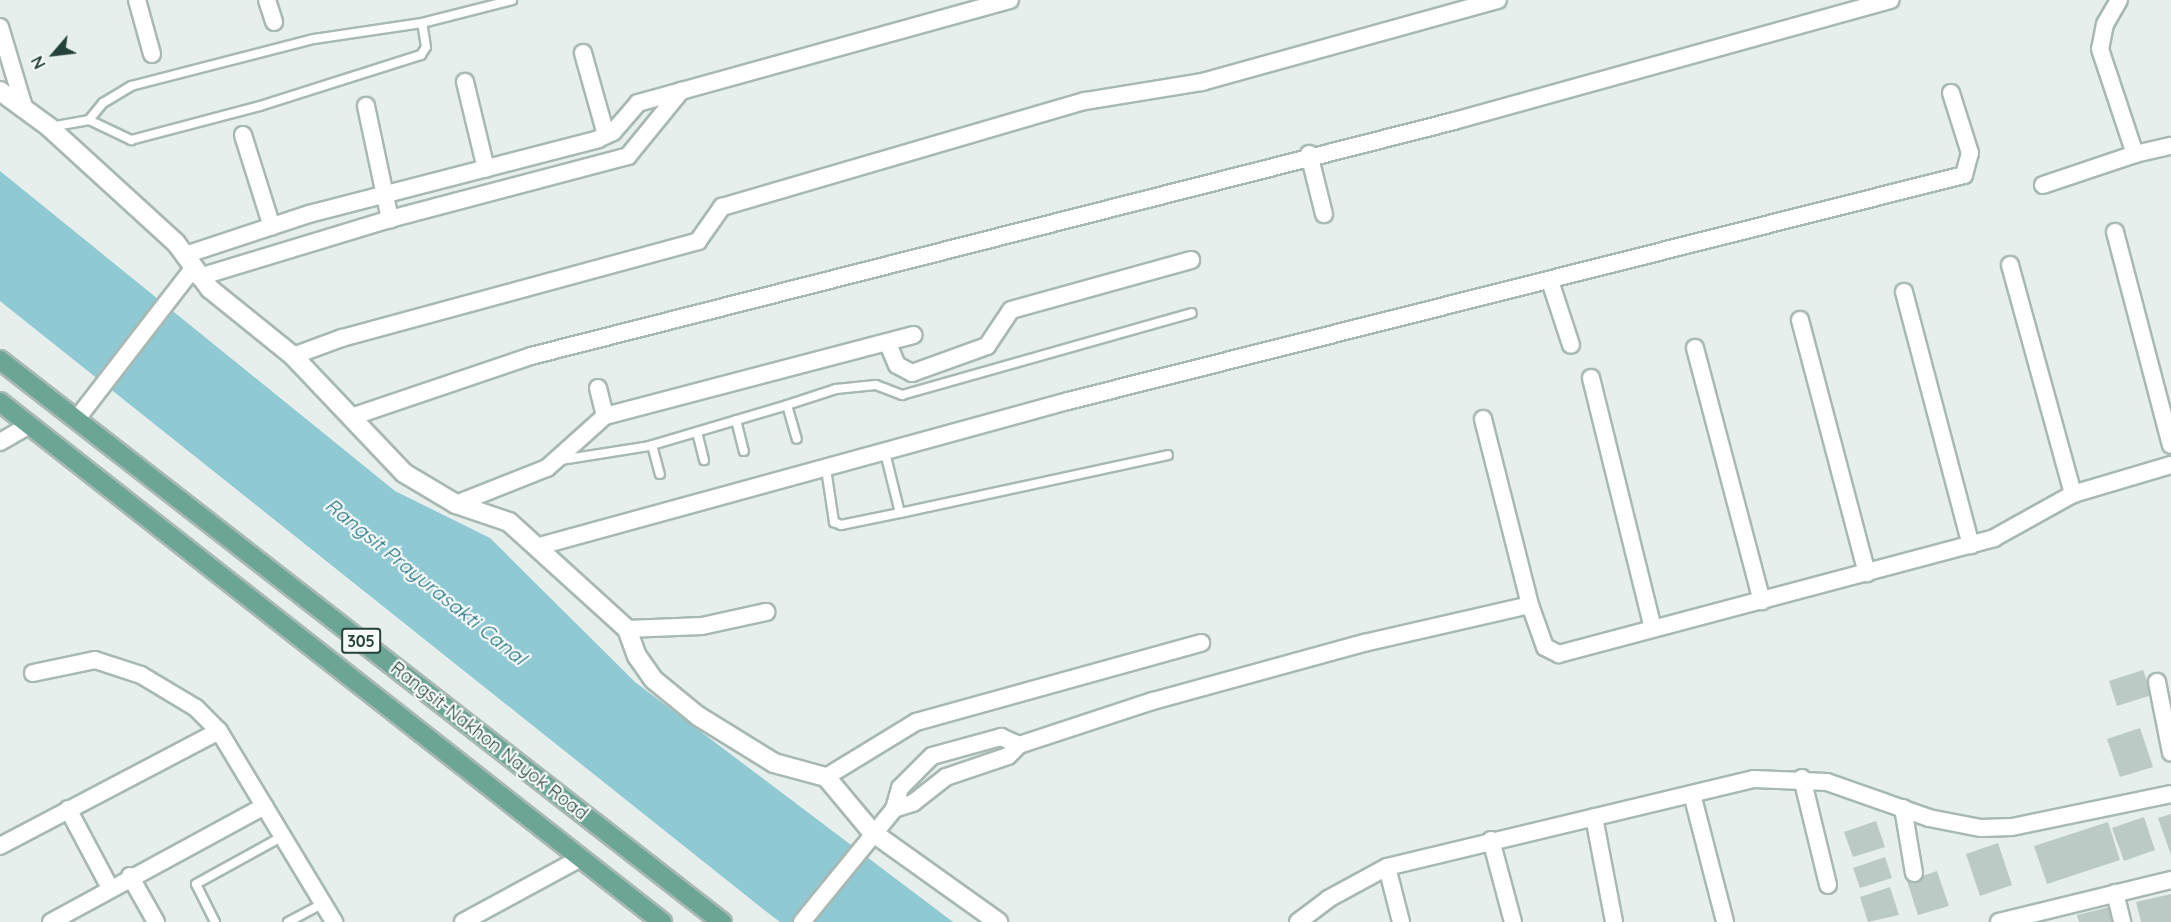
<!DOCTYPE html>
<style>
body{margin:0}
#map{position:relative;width:2171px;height:922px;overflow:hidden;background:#e6efeb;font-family:Quicksand,sans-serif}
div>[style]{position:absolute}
.water>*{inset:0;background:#8ec9d4}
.building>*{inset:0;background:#bbcac4}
.roads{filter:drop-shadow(2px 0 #a8b8b2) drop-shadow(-2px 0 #a8b8b2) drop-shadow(0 2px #a8b8b2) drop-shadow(0 -2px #a8b8b2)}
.lane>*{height:8px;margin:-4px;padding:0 4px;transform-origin:4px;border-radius:4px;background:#fff}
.street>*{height:16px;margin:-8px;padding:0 8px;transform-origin:8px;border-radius:8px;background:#fff}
.secondary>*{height:18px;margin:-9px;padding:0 9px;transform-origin:9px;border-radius:9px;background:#fff}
.primary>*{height:18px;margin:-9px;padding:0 9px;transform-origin:9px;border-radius:9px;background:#6aa596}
span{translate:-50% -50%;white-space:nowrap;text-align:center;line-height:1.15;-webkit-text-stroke:4.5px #f7fbf9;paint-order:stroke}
.shield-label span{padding:2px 4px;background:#f7fbf9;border:2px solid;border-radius:4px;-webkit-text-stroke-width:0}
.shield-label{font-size:16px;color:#24423a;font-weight:700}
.street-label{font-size:18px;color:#24423a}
.water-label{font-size:20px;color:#1c6f80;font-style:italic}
.north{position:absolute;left:24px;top:24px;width:60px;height:60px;-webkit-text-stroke:4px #f7fbf9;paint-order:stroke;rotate:242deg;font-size:16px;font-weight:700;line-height:24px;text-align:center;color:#24423a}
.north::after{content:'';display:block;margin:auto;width:21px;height:27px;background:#24423a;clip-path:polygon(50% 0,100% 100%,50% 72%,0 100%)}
</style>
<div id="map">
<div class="water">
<div style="clip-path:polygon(0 171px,395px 491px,490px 538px,635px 682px,953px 922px,780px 922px,763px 909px,0 301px)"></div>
</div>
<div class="building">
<div style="clip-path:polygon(2143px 670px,2152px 695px,2117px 706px,2109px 681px)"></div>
<div style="clip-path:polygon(2140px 728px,2153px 767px,2120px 777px,2107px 739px)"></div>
<div style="clip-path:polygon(2171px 814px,2171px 855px,2158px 818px)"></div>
<div style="clip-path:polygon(2144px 817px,2155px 850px,2124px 861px,2112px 828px)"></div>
<div style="clip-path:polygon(1876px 821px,1885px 847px,1853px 857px,1844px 832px)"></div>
<div style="clip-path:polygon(2108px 822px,2120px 860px,2047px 884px,2034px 846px)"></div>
<div style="clip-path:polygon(1998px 843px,2012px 885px,1980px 896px,1966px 854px)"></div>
<div style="clip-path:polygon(1885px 857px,1892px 878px,1860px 888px,1853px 868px)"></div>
<div style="clip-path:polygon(1937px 871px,1949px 906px,1918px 915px,1907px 881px)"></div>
<div style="clip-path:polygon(1890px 887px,1899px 915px,1868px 922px,1860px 897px)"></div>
<div style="clip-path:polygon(2171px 894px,2171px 922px,2141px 922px,2136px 902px)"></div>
<div style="clip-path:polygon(2109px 907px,2113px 922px,2079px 922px,2077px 915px)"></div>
</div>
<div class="roads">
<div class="lane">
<div style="left:89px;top:120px;width:47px;rotate:25.5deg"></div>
<div style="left:131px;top:140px;width:133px;rotate:-14.8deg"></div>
<div style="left:260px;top:106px;width:169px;rotate:-17.6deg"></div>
<div style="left:421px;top:55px;width:9px;rotate:-58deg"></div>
<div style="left:426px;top:47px;width:24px;rotate:-99deg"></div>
<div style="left:50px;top:127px;width:40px;rotate:-10deg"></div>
<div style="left:89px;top:120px;width:22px;rotate:-51deg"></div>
<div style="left:103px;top:103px;width:33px;rotate:-31deg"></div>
<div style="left:131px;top:86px;width:189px;rotate:-14.4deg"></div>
<div style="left:314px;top:39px;width:109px;rotate:-8.4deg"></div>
<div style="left:422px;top:23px;width:93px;rotate:-14.3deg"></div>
<div style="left:787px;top:405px;width:52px;rotate:-18.1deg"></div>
<div style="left:836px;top:389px;width:40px;rotate:-5.7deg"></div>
<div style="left:876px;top:385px;width:28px;rotate:21deg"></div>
<div style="left:902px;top:395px;width:301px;rotate:-15.8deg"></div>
<div style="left:736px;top:420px;width:32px;rotate:76deg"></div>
<div style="left:697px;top:432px;width:29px;rotate:76deg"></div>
<div style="left:652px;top:445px;width:30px;rotate:75deg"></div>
<div style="left:561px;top:460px;width:89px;rotate:-9deg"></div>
<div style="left:649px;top:446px;width:144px;rotate:-16.5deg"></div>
<div style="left:787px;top:405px;width:35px;rotate:74deg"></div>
<div style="left:826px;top:469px;width:54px;rotate:81.4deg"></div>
<div style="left:834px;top:522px;width:8px;rotate:23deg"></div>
<div style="left:841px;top:525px;width:60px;rotate:-11.5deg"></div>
<div style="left:900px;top:513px;width:62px;rotate:-104deg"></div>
<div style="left:900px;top:513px;width:274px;rotate:-12.2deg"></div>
<div style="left:215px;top:922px;width:42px;rotate:-116.6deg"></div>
<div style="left:196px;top:884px;width:99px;rotate:-28.9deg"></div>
<div style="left:288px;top:922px;width:40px;rotate:-28deg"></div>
</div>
<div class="street">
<div style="left:137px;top:0;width:56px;rotate:74.5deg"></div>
<div style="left:267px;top:0;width:23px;rotate:72deg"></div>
<div style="left:2119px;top:0;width:28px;rotate:120deg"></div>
<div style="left:2105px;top:24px;width:25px;rotate:101deg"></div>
<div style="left:2100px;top:49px;width:111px;rotate:71.6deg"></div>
<div style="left:0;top:27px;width:84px;rotate:73.3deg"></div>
<div style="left:583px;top:53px;width:85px;rotate:74.3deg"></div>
<div style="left:465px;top:82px;width:89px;rotate:76.4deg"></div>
<div style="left:366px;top:106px;width:116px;rotate:78deg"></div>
<div style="left:243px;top:135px;width:96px;rotate:72.5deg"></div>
<div style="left:1309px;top:154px;width:62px;rotate:76deg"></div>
<div style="left:2043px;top:185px;width:97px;rotate:-18.6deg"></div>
<div style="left:2135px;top:154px;width:37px;rotate:-13deg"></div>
<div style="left:2115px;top:232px;width:220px;rotate:75.3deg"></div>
<div style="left:185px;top:255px;width:131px;rotate:-18.3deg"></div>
<div style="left:309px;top:214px;width:299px;rotate:-14.5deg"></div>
<div style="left:598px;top:139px;width:17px;rotate:-25deg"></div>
<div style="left:613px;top:132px;width:38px;rotate:-49deg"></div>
<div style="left:638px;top:103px;width:386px;rotate:-15.5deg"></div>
<div style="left:2010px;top:265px;width:238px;rotate:74.6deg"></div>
<div style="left:199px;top:277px;width:200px;rotate:-16.9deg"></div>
<div style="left:390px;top:219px;width:246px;rotate:-14.8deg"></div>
<div style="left:628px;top:156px;width:84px;rotate:-50.8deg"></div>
<div style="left:1550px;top:281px;width:67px;rotate:71.8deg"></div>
<div style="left:1904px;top:292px;width:262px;rotate:75.2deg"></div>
<div style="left:1800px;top:320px;width:262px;rotate:75.2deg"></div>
<div style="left:888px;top:344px;width:23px;rotate:67deg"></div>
<div style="left:897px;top:365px;width:17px;rotate:28deg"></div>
<div style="left:912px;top:373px;width:80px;rotate:-19.8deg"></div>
<div style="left:987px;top:346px;width:43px;rotate:-56.3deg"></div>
<div style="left:1011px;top:310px;width:187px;rotate:-15.5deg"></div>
<div style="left:1695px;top:348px;width:262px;rotate:75.2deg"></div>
<div style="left:293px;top:356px;width:52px;rotate:-20.2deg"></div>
<div style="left:342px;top:338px;width:369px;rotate:-15.2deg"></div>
<div style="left:698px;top:241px;width:42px;rotate:-54.8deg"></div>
<div style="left:722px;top:207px;width:378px;rotate:-16.3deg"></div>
<div style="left:1085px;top:101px;width:119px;rotate:-9.2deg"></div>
<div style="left:1202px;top:82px;width:307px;rotate:-15.5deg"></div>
<div style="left:1591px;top:378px;width:258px;rotate:76.1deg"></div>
<div style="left:598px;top:388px;width:29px;rotate:76deg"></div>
<div style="left:351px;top:417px;width:190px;rotate:-18.7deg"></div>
<div style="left:531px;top:356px;width:952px;rotate:-14.28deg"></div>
<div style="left:1454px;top:121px;width:453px;rotate:-15.5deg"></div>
<div style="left:1483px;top:419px;width:192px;rotate:75.8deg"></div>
<div style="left:76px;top:420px;width:190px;rotate:-52.3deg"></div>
<div style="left:0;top:442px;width:34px;rotate:-30deg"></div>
<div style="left:456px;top:504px;width:98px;rotate:-21.6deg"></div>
<div style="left:547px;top:468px;width:78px;rotate:-41.9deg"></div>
<div style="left:605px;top:416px;width:319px;rotate:-14.7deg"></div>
<div style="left:536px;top:547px;width:552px;rotate:-15.35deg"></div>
<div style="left:1068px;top:401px;width:924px;rotate:-14.16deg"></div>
<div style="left:1964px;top:175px;width:23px;rotate:-75deg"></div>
<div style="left:1970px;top:153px;width:63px;rotate:-107.6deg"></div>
<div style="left:627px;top:629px;width:75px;rotate:-2.3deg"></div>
<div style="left:702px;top:626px;width:66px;rotate:-12.3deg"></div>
<div style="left:33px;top:673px;width:63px;rotate:-11.8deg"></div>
<div style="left:95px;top:660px;width:48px;rotate:18.1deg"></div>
<div style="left:141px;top:675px;width:64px;rotate:31deg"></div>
<div style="left:196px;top:708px;width:33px;rotate:45deg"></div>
<div style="left:219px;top:731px;width:223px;rotate:58.9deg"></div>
<div style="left:2157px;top:682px;width:72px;rotate:78.8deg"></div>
<div style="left:826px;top:777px;width:105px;rotate:-31.4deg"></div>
<div style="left:916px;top:722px;width:296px;rotate:-15.5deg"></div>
<div style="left:1802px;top:778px;width:110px;rotate:76.3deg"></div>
<div style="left:1692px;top:794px;width:132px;rotate:75.5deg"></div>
<div style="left:1903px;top:808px;width:66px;rotate:80.4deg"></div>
<div style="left:68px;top:809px;width:89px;rotate:62deg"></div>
<div style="left:894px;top:809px;width:22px;rotate:-74deg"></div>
<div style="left:900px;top:788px;width:45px;rotate:-45deg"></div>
<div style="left:932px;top:756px;width:72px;rotate:-15.4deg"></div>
<div style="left:1001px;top:737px;width:20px;rotate:24deg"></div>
<div style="left:1594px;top:817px;width:107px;rotate:79.2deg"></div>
<div style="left:1491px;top:840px;width:85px;rotate:75deg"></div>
<div style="left:0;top:846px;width:247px;rotate:-27.7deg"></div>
<div style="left:1387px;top:867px;width:57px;rotate:75.7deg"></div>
<div style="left:130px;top:876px;width:53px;rotate:60.5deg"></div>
<div style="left:2115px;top:893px;width:30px;rotate:76deg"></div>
<div style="left:51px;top:922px;width:243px;rotate:-28.5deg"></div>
<div style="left:463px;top:922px;width:134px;rotate:-28.5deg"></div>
<div style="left:802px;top:922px;width:146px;rotate:-50.8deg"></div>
<div style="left:894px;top:809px;width:20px;rotate:-18deg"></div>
<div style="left:913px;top:803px;width:42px;rotate:-38.2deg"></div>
<div style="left:946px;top:777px;width:65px;rotate:-18.7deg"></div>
<div style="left:1008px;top:756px;width:16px;rotate:-45deg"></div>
<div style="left:1019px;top:745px;width:141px;rotate:-18.2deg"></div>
<div style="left:1153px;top:701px;width:219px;rotate:-15.4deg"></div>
<div style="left:1364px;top:643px;width:170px;rotate:-12.9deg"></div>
<div style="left:1530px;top:605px;width:45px;rotate:70.3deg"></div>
<div style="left:1545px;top:647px;width:16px;rotate:27deg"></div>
<div style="left:1559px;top:654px;width:450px;rotate:-14.9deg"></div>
<div style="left:1994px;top:538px;width:90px;rotate:-29.1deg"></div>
<div style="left:2073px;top:494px;width:102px;rotate:-16.5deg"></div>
<div style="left:1298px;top:922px;width:38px;rotate:-37deg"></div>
<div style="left:1328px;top:899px;width:67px;rotate:-28.5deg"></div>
<div style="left:1387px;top:867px;width:377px;rotate:-13.5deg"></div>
<div style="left:1754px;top:779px;width:73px;rotate:2.4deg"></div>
<div style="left:1827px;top:782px;width:108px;rotate:19.4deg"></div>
<div style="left:1929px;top:818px;width:53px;rotate:10.9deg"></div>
<div style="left:1981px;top:828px;width:31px;rotate:-2deg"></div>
<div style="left:2012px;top:827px;width:162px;rotate:-11.7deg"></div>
<div style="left:1999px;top:922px;width:177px;rotate:-13.7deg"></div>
</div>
<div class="secondary">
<div style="left:0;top:91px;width:61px;rotate:36.3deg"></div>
<div style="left:49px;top:127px;width:172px;rotate:42.4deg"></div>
<div style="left:176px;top:243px;width:57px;rotate:53.5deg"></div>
<div style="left:210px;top:289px;width:107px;rotate:38.9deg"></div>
<div style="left:293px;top:356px;width:161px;rotate:46.5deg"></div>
<div style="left:404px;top:473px;width:61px;rotate:30.8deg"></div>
<div style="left:456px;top:504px;width:56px;rotate:18.8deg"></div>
<div style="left:509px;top:522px;width:159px;rotate:42.2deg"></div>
<div style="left:627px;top:629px;width:29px;rotate:70deg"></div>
<div style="left:637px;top:656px;width:29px;rotate:55deg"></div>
<div style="left:654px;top:680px;width:57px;rotate:39.3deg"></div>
<div style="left:698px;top:716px;width:89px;rotate:31.7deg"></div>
<div style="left:774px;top:763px;width:54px;rotate:15.1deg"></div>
<div style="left:826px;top:777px;width:72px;rotate:50.1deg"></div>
<div style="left:872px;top:832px;width:155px;rotate:35.5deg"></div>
</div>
<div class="primary">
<div style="left:0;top:360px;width:915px;rotate:37.9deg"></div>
<div style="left:0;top:402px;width:842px;rotate:38.15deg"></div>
</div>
</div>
<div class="shield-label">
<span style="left:361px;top:641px">305</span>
</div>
<div class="street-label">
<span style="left:489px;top:741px;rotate:38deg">Rangsit-Nakhon Nayok Road</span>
</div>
<div class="water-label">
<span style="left:426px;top:581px;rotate:39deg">Rangsit Prayurasakti Canal</span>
</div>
<div class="north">N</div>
</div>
